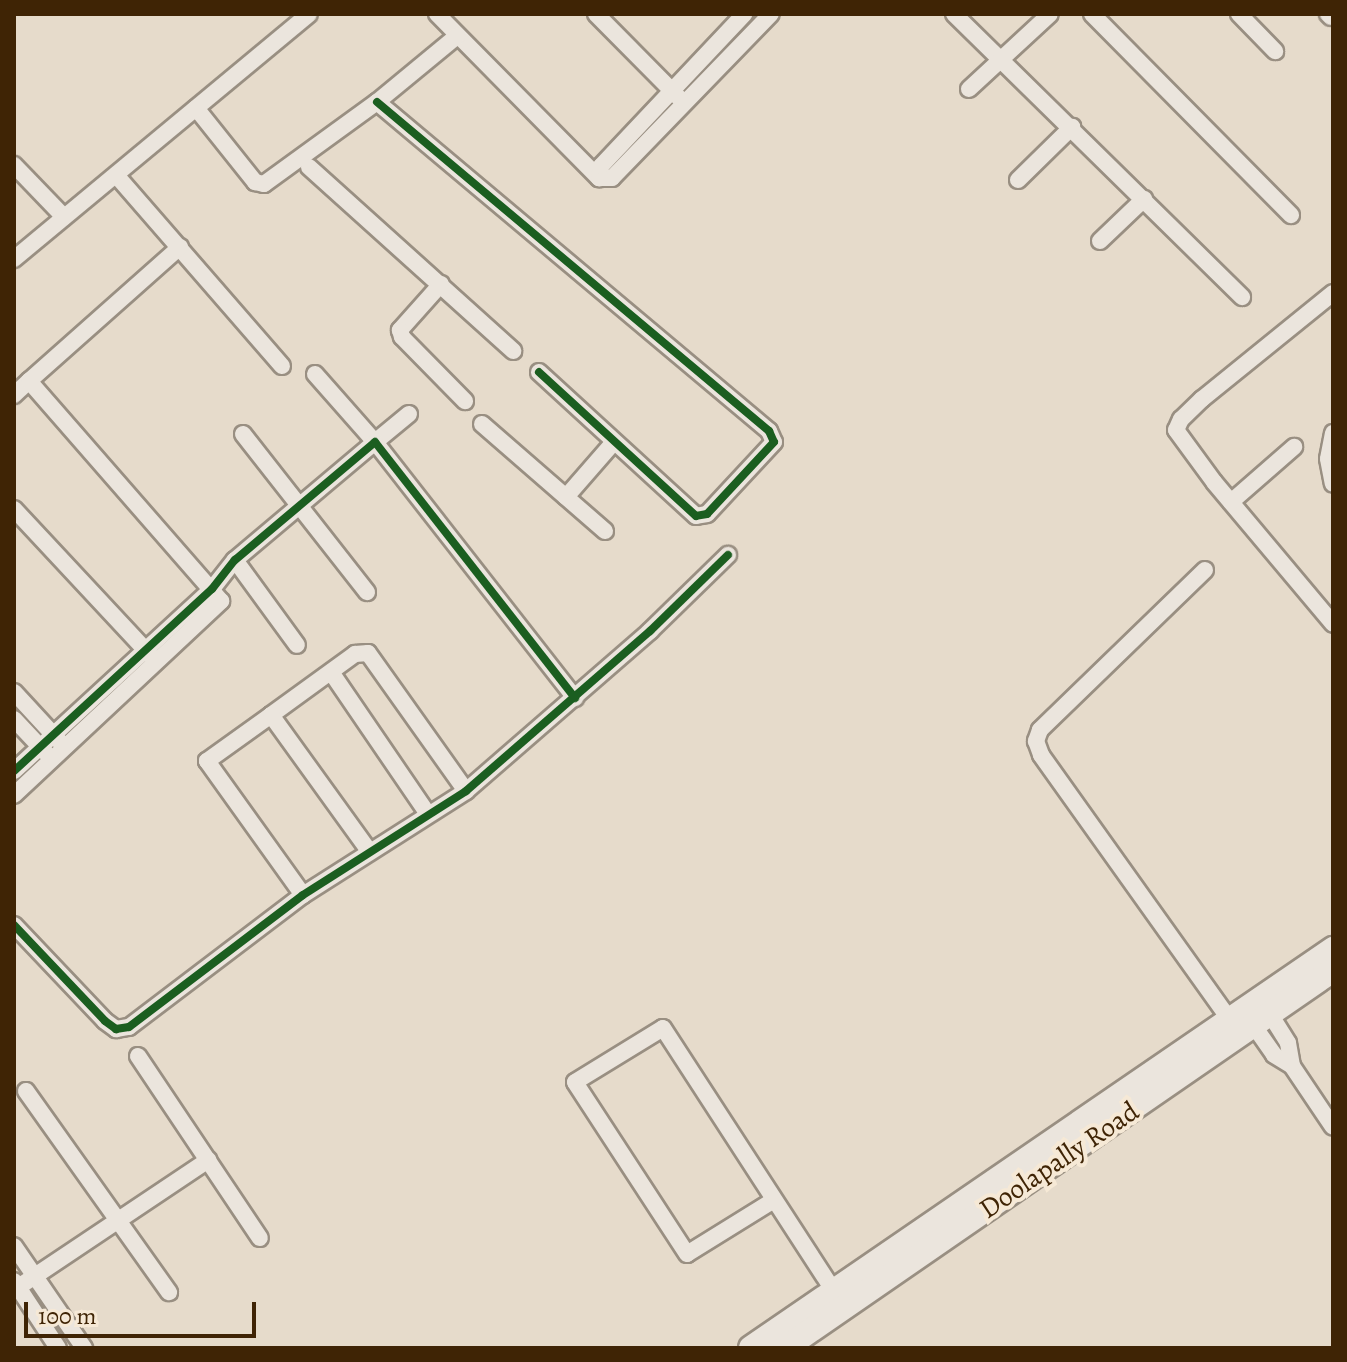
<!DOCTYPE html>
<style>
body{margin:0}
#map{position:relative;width:1347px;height:1362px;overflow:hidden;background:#e6dbcb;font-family:Alegreya,serif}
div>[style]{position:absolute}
.roads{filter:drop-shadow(2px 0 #998f82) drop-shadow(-2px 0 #998f82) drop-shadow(0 2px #998f82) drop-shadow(0 -2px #998f82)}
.minor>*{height:16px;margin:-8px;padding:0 8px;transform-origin:8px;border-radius:8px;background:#ebe5dd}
.secondary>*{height:24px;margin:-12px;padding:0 12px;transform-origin:12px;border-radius:12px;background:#ebe5dd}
.cycleway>*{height:8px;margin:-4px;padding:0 4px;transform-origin:4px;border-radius:4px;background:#1b5e20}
span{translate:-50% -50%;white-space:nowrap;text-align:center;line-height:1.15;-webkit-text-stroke:8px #f6e9d6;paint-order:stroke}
.street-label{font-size:28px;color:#3f2405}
.frame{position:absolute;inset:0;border:16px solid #3f2405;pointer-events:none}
.scale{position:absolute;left:24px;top:1302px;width:232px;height:36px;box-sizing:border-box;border:4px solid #3f2405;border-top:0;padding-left:10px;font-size:24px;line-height:28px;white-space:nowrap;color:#3f2405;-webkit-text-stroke:6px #f6e9d6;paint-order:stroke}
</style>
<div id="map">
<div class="roads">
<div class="minor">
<div style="left:437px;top:14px;width:231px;rotate:45.4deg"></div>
<div style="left:599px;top:178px;width:13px"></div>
<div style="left:612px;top:178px;width:228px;rotate:-45.9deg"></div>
<div style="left:596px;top:14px;width:118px;rotate:45.3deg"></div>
<div style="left:954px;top:14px;width:404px;rotate:44.5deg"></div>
<div style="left:1092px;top:14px;width:283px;rotate:45.3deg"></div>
<div style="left:1239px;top:14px;width:52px;rotate:45.8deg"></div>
<div style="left:1328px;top:14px;width:4px;rotate:45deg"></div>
<div style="left:969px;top:89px;width:110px;rotate:-42.8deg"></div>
<div style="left:377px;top:102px;width:512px;rotate:40.01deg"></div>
<div style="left:769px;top:431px;width:12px;rotate:66deg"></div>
<div style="left:774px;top:442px;width:98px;rotate:132.9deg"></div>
<div style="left:707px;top:514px;width:11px;rotate:170deg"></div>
<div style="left:696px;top:516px;width:213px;rotate:-137.5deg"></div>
<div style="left:196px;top:108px;width:95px;rotate:51.4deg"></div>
<div style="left:255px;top:182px;width:9px;rotate:13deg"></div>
<div style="left:264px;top:184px;width:140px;rotate:-36deg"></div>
<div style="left:377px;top:102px;width:104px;rotate:-39.5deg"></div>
<div style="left:14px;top:165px;width:72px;rotate:46.1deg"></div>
<div style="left:309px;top:167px;width:275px;rotate:42deg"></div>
<div style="left:116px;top:175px;width:253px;rotate:49deg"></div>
<div style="left:599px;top:178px;width:12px;rotate:-81deg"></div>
<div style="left:601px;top:166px;width:209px;rotate:-46.7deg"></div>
<div style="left:1018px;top:180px;width:76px;rotate:-44.5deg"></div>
<div style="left:1100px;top:241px;width:61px;rotate:-43.7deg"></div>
<div style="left:14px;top:259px;width:383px;rotate:-39.7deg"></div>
<div style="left:441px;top:284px;width:62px;rotate:131.7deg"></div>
<div style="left:400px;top:330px;width:7px;rotate:74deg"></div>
<div style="left:402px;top:337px;width:90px;rotate:45.5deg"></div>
<div style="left:1333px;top:293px;width:169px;rotate:141deg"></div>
<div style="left:1202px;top:399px;width:29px;rotate:136deg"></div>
<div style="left:1181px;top:419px;width:12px;rotate:114deg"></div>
<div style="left:1176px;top:430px;width:64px;rotate:53.8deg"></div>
<div style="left:1214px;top:482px;width:185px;rotate:50deg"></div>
<div style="left:315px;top:374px;width:91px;rotate:48.6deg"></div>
<div style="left:375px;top:442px;width:44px;rotate:-39.5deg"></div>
<div style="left:14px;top:395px;width:21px;rotate:-43deg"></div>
<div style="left:482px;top:424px;width:163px;rotate:41deg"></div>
<div style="left:1333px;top:433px;width:26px;rotate:101deg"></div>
<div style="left:1328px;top:459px;width:25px;rotate:79deg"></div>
<div style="left:243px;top:434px;width:201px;rotate:51.9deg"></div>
<div style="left:566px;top:497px;width:72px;rotate:-49deg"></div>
<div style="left:1231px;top:502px;width:84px;rotate:-41.1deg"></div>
<div style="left:14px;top:509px;width:202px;rotate:47deg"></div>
<div style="left:235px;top:560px;width:105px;rotate:53.9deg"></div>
<div style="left:1205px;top:570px;width:230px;rotate:135.9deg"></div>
<div style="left:1040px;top:730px;width:12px;rotate:110deg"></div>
<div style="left:1036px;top:741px;width:15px;rotate:70deg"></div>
<div style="left:1041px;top:755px;width:324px;rotate:54.5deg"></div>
<div style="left:331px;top:672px;width:172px;rotate:55.7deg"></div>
<div style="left:14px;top:692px;width:69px;rotate:47.3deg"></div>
<div style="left:271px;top:715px;width:104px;rotate:-36deg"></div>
<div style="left:355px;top:654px;width:13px;rotate:-4deg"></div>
<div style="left:368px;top:653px;width:169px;rotate:54.6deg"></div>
<div style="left:14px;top:719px;width:47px;rotate:46.7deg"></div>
<div style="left:14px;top:771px;width:269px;rotate:-42.6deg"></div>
<div style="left:212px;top:589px;width:37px;rotate:-52deg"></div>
<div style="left:235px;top:560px;width:183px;rotate:-40.1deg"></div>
<div style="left:375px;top:442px;width:325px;rotate:52deg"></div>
<div style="left:14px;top:795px;width:284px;rotate:-43.1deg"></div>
<div style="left:221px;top:601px;width:292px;rotate:-131.1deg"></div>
<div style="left:29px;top:381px;width:202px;rotate:-41.6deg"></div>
<div style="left:303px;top:895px;width:165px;rotate:-125.6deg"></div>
<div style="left:207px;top:761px;width:79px;rotate:-35.7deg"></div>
<div style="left:271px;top:715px;width:168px;rotate:54.2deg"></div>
<div style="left:14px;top:925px;width:132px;rotate:46.5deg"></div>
<div style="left:105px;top:1021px;width:14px;rotate:36deg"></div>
<div style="left:116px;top:1029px;width:13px;rotate:-9deg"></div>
<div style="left:129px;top:1027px;width:218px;rotate:-37.2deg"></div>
<div style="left:303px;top:895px;width:193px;rotate:-32.5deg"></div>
<div style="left:466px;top:791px;width:244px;rotate:-41deg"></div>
<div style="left:650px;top:631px;width:109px;rotate:-44.3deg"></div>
<div style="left:1270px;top:1014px;width:34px;rotate:58deg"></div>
<div style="left:1288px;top:1043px;width:23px;rotate:80deg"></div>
<div style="left:1292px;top:1066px;width:73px;rotate:56.1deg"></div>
<div style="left:1254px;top:1026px;width:35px;rotate:55deg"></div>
<div style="left:1274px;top:1055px;width:21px;rotate:31deg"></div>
<div style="left:138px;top:1056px;width:219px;rotate:56.2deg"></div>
<div style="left:26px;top:1091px;width:247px;rotate:54.6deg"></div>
<div style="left:774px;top:1200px;width:102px;rotate:148.2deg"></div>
<div style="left:687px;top:1254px;width:205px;rotate:-123.1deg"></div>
<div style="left:575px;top:1082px;width:103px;rotate:-31.5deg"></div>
<div style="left:663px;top:1028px;width:316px;rotate:57deg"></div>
<div style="left:14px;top:1246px;width:124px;rotate:55.5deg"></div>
<div style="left:14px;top:1281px;width:80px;rotate:56.7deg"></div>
<div style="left:14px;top:1290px;width:234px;rotate:-33.8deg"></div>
</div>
<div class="secondary">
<div style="left:751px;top:1348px;width:706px;rotate:-34.43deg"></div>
<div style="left:785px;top:1348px;width:666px;rotate:-34.6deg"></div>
</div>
</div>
<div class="cycleway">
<div style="left:377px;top:102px;width:512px;rotate:40.01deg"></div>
<div style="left:769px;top:431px;width:12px;rotate:66deg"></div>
<div style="left:774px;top:442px;width:98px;rotate:132.9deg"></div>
<div style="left:707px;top:514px;width:11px;rotate:170deg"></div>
<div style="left:696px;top:516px;width:213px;rotate:-137.5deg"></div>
<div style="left:14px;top:771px;width:269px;rotate:-42.6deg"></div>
<div style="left:212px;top:589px;width:37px;rotate:-52deg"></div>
<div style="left:235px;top:560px;width:183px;rotate:-40.1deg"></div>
<div style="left:375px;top:442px;width:325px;rotate:52deg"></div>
<div style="left:14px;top:925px;width:132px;rotate:46.5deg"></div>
<div style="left:105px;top:1021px;width:14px;rotate:36deg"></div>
<div style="left:116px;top:1029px;width:13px;rotate:-9deg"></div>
<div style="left:129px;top:1027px;width:218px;rotate:-37.2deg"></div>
<div style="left:303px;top:895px;width:193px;rotate:-32.5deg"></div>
<div style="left:466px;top:791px;width:244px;rotate:-41deg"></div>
<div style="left:650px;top:631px;width:109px;rotate:-44.3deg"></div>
</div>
<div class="street-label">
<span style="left:1059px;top:1160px;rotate:-34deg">Doolapally Road</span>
</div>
<div class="frame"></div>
<div class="scale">100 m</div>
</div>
